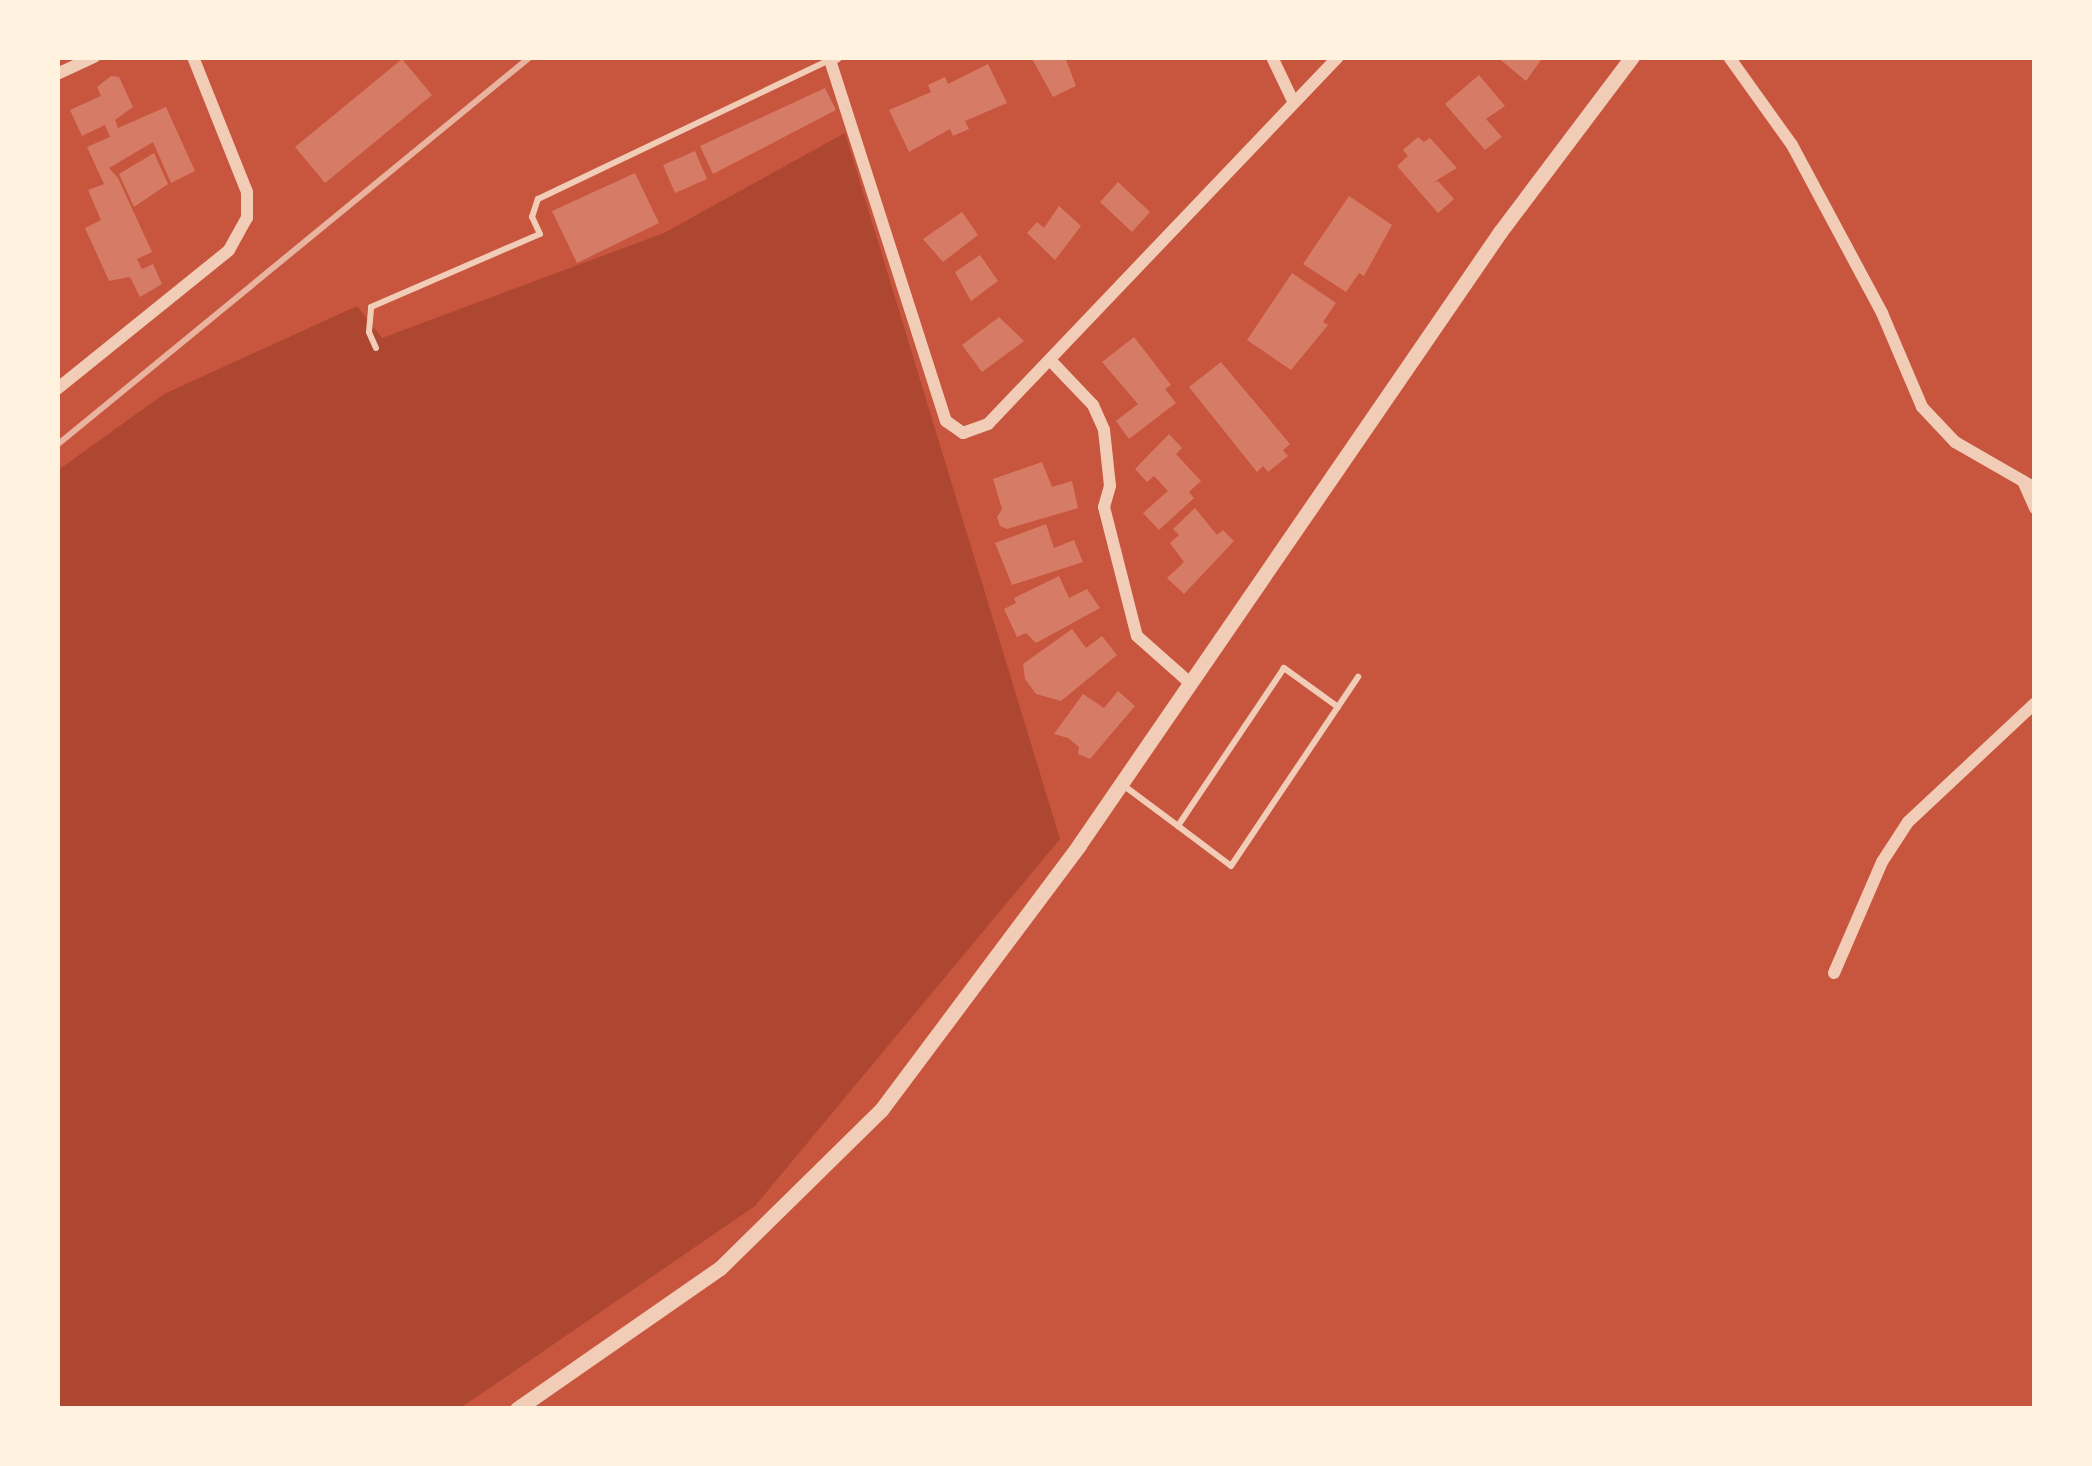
<!DOCTYPE html>
<style>
body{margin:0}
#map{position:relative;width:2092px;height:1466px;overflow:hidden;background:#c8553d;font-family:Helvetica,sans-serif}
div>[style]{position:absolute}
.green>*{inset:0;background:#ae4732}
.building>*{inset:0;background:#d67c66}
.service>*{height:6px;margin:-3px;padding:0 3px;transform-origin:3px;border-radius:3px;background:#f1ccb7}
.minor>*{height:12px;margin:-6px;padding:0 6px;transform-origin:6px;border-radius:6px;background:#f1ccb7}
.tertiary>*{height:15px;margin:-7.5px;padding:0 7.5px;transform-origin:7.5px;border-radius:7.5px;background:#f1ccb7}
.rail>*{height:6px;margin:-3px;padding:0 3px;transform-origin:3px;border-radius:3px;background:#e9b49f}
span{translate:-50% -50%;white-space:nowrap;text-align:center;line-height:1.15;-webkit-text-stroke:12px #fff3e0;paint-order:stroke}
.frame{position:absolute;inset:0;border:60px solid #fff3e0;pointer-events:none}
</style>
<div id="map">
<div class="green">
<div style="clip-path:polygon(845px 133px,1060px 839px,755px 1206px,459px 1409px,57px 1409px,57px 471px,164px 394px,357px 306px,382px 338px,664px 233px)"></div>
</div>
<div class="building">
<div style="clip-path:polygon(1031px 57px,1065px 57px,1076px 86px,1053px 97px)"></div>
<div style="clip-path:polygon(1497px 57px,1543px 57px,1526px 81px)"></div>
<div style="clip-path:polygon(402px 59px,432px 95px,325px 183px,295px 147px)"></div>
<div style="clip-path:polygon(988px 64px,1007px 103px,965px 121px,969px 129px,953px 136px,950px 129px,909px 152px,889px 110px,931px 92px,928px 85px,945px 77px,948px 84px)"></div>
<div style="clip-path:polygon(1479px 75px,1505px 106px,1486px 119px,1502px 137px,1485px 150px,1445px 104px)"></div>
<div style="clip-path:polygon(111px 76px,119px 77px,133px 107px,115px 120px,118px 128px,166px 107px,195px 171px,171px 183px,153px 142px,109px 168px,118px 178px,152px 252px,137px 259px,142px 269px,153px 264px,162px 284px,140px 297px,130px 277px,109px 281px,85px 228px,101px 220px,88px 190px,104px 184px,87px 147px,110px 137px,105px 125px,82px 136px,70px 110px,101px 96px,97px 87px)"></div>
<div style="clip-path:polygon(825px 88px,836px 110px,713px 174px,700px 146px)"></div>
<div style="clip-path:polygon(1418px 137px,1424px 142px,1430px 138px,1457px 168px,1432px 183px,1438px 181px,1454px 199px,1438px 213px,1397px 166px,1408px 156px,1403px 150px)"></div>
<div style="clip-path:polygon(695px 151px,707px 179px,675px 193px,663px 165px)"></div>
<div style="clip-path:polygon(154px 153px,168px 184px,134px 207px,119px 174px)"></div>
<div style="clip-path:polygon(635px 173px,659px 223px,577px 263px,552px 211px)"></div>
<div style="clip-path:polygon(1118px 182px,1150px 212px,1132px 232px,1100px 202px)"></div>
<div style="clip-path:polygon(1349px 196px,1392px 225px,1364px 276px,1359px 273px,1346px 292px,1303px 264px)"></div>
<div style="clip-path:polygon(1059px 206px,1081px 226px,1055px 260px,1027px 233px,1037px 222px,1044px 228px)"></div>
<div style="clip-path:polygon(962px 212px,978px 235px,943px 262px,923px 239px)"></div>
<div style="clip-path:polygon(980px 255px,998px 281px,971px 301px,955px 272px)"></div>
<div style="clip-path:polygon(1292px 273px,1336px 303px,1323px 322px,1328px 325px,1291px 370px,1247px 340px)"></div>
<div style="clip-path:polygon(999px 317px,1024px 341px,982px 372px,962px 345px)"></div>
<div style="clip-path:polygon(1134px 337px,1171px 385px,1165px 389px,1176px 403px,1129px 439px,1116px 421px,1138px 404px,1102px 362px)"></div>
<div style="clip-path:polygon(1221px 362px,1290px 444px,1283px 450px,1288px 456px,1268px 472px,1263px 466px,1257px 472px,1189px 387px)"></div>
<div style="clip-path:polygon(1169px 434px,1182px 448px,1176px 454px,1201px 481px,1189px 492px,1194px 498px,1159px 530px,1143px 513px,1168px 491px,1154px 476px,1147px 482px,1135px 469px)"></div>
<div style="clip-path:polygon(1042px 462px,1052px 487px,1072px 481px,1078px 508px,1007px 529px,1000px 526px,997px 517px,1002px 509px,993px 479px)"></div>
<div style="clip-path:polygon(1195px 508px,1217px 535px,1223px 530px,1234px 541px,1184px 594px,1167px 578px,1184px 562px,1170px 543px,1179px 535px,1173px 529px)"></div>
<div style="clip-path:polygon(1046px 524px,1054px 548px,1074px 540px,1083px 562px,1012px 585px,995px 543px)"></div>
<div style="clip-path:polygon(1059px 576px,1069px 598px,1087px 589px,1100px 608px,1036px 643px,1026px 633px,1017px 637px,1004px 609px,1016px 603px,1014px 598px)"></div>
<div style="clip-path:polygon(1072px 629px,1086px 648px,1102px 636px,1117px 655px,1061px 701px,1036px 694px,1025px 679px,1023px 664px)"></div>
<div style="clip-path:polygon(1118px 691px,1135px 706px,1090px 759px,1078px 754px,1079px 747px,1068px 738px,1054px 734px,1083px 694px,1104px 708px)"></div>
</div>
<div class="service">
<div style="left:376px;top:348px;width:17px;rotate:-114deg"></div>
<div style="left:369px;top:332px;width:25px;rotate:-85deg"></div>
<div style="left:371px;top:307px;width:184px;rotate:-23.4deg"></div>
<div style="left:540px;top:234px;width:19px;rotate:-115deg"></div>
<div style="left:532px;top:217px;width:19px;rotate:-72deg"></div>
<div style="left:538px;top:199px;width:320px;rotate:-25.5deg"></div>
<div style="left:1338px;top:707px;width:67px;rotate:-144.2deg"></div>
<div style="left:1284px;top:668px;width:190px;rotate:123.9deg"></div>
<div style="left:1178px;top:826px;width:66px;rotate:37deg"></div>
<div style="left:1231px;top:866px;width:228px;rotate:-56.1deg"></div>
<div style="left:1123px;top:785px;width:69px;rotate:36.7deg"></div>
</div>
<div class="minor">
<div style="left:836px;top:57px;width:7px;rotate:153deg"></div>
<div style="left:830px;top:60px;width:379px;rotate:72.2deg"></div>
<div style="left:946px;top:421px;width:21px;rotate:35deg"></div>
<div style="left:963px;top:433px;width:27px;rotate:-20deg"></div>
<div style="left:988px;top:424px;width:507px;rotate:-46.36deg"></div>
<div style="left:1272px;top:57px;width:49px;rotate:64.5deg"></div>
<div style="left:1729px;top:57px;width:108px;rotate:54.4deg"></div>
<div style="left:1792px;top:145px;width:191px;rotate:61.8deg"></div>
<div style="left:1882px;top:313px;width:102px;rotate:66.9deg"></div>
<div style="left:1922px;top:407px;width:48px;rotate:46.7deg"></div>
<div style="left:1955px;top:442px;width:92px;rotate:29.9deg"></div>
<div style="left:57px;top:74px;width:41px;rotate:-24.7deg"></div>
<div style="left:1050px;top:360px;width:62px;rotate:46.3deg"></div>
<div style="left:1093px;top:405px;width:27px;rotate:66deg"></div>
<div style="left:1104px;top:430px;width:56px;rotate:83.9deg"></div>
<div style="left:1110px;top:486px;width:22px;rotate:106deg"></div>
<div style="left:1104px;top:507px;width:133px;rotate:75.7deg"></div>
<div style="left:1137px;top:636px;width:72px;rotate:41.6deg"></div>
<div style="left:57px;top:389px;width:221px;rotate:-38.9deg"></div>
<div style="left:229px;top:250px;width:37px;rotate:-61deg"></div>
<div style="left:247px;top:218px;width:26px;rotate:-90deg"></div>
<div style="left:247px;top:192px;width:145px;rotate:-111.8deg"></div>
<div style="left:2023px;top:481px;width:30px;rotate:66deg"></div>
<div style="left:1834px;top:973px;width:121px;rotate:-66.6deg"></div>
<div style="left:1882px;top:862px;width:48px;rotate:-57deg"></div>
<div style="left:1908px;top:822px;width:174px;rotate:-43.1deg"></div>
</div>
<div class="tertiary">
<div style="left:517px;top:1409px;width:247px;rotate:-34.8deg"></div>
<div style="left:720px;top:1268px;width:226px;rotate:-44.5deg"></div>
<div style="left:881px;top:1110px;width:331px;rotate:-53.2deg"></div>
<div style="left:1079px;top:845px;width:744px;rotate:-55.52deg"></div>
<div style="left:1500px;top:232px;width:219px;rotate:-53deg"></div>
</div>
<div class="rail">
<div style="left:57px;top:445px;width:612px;rotate:-39.36deg"></div>
</div>
<div class="frame"></div>
</div>
